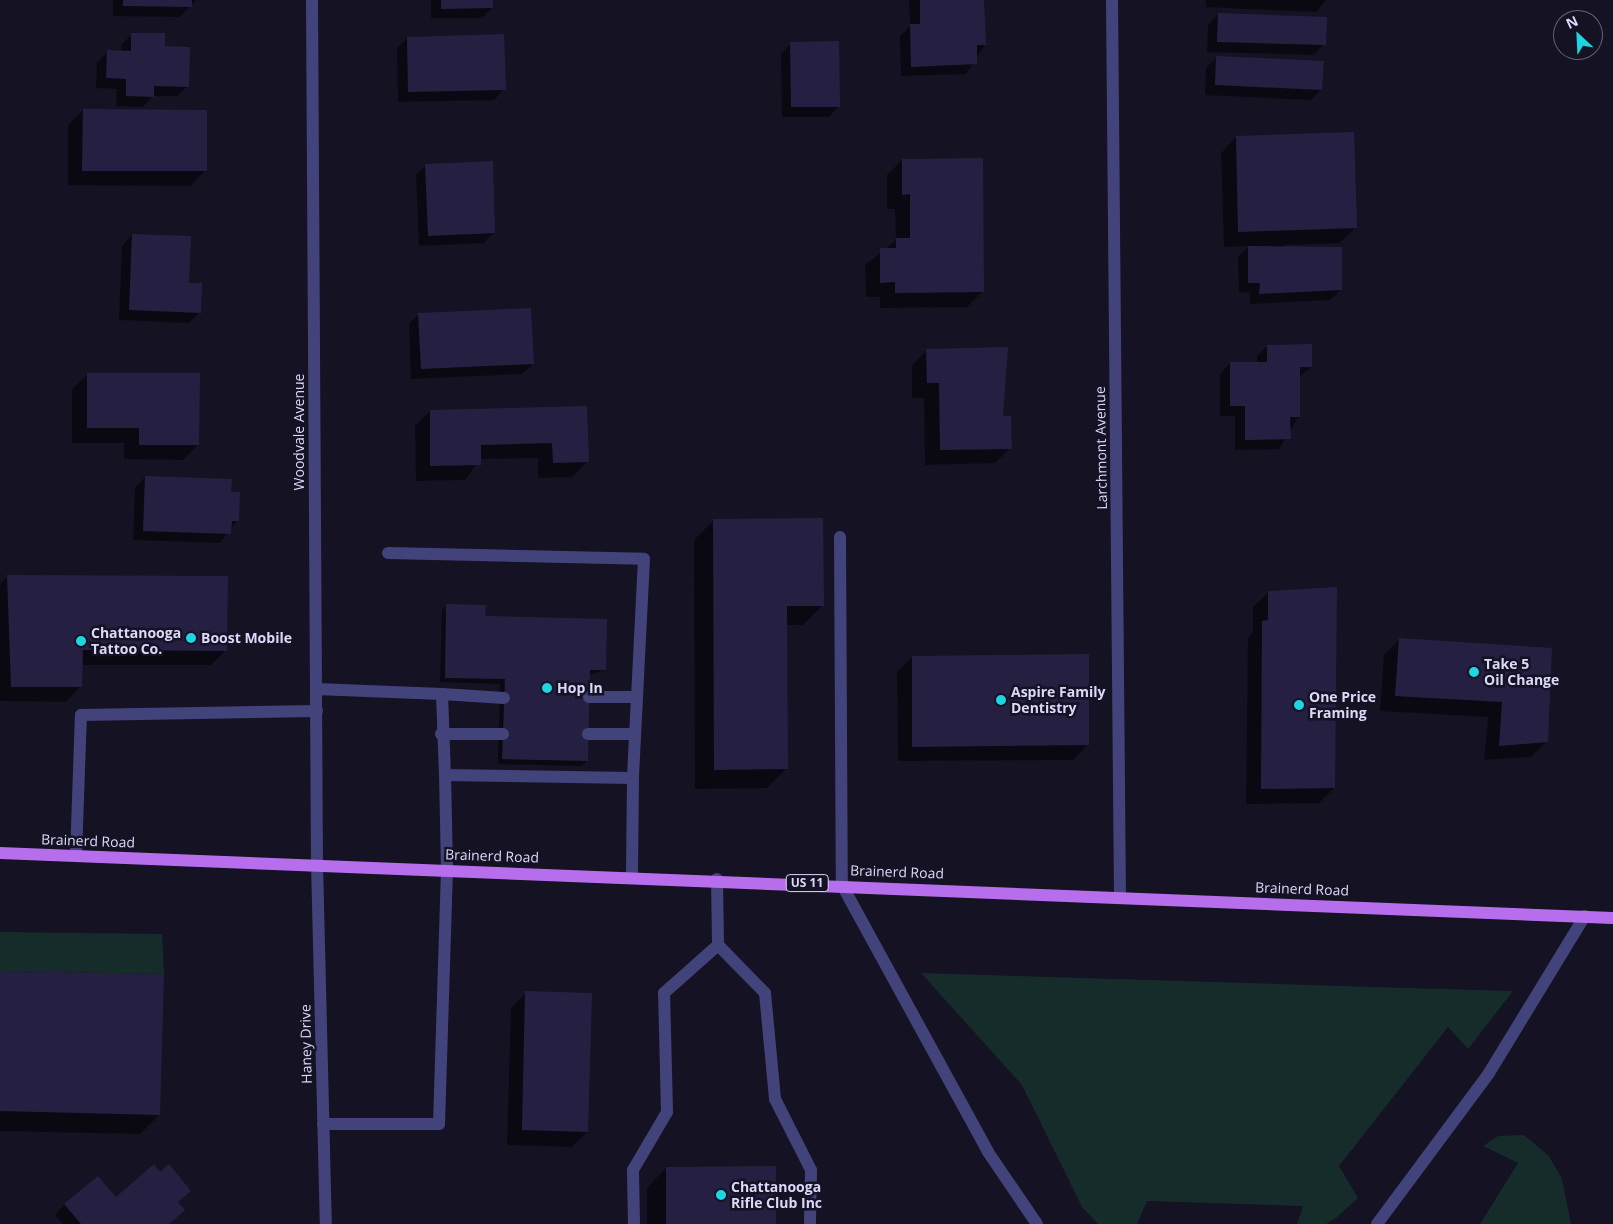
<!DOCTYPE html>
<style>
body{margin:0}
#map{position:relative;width:1613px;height:1224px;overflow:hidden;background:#141223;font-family:"Open Sans",sans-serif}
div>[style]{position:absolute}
.green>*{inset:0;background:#152c2a}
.shadow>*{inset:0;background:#0007}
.building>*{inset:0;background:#252042}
.service>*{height:12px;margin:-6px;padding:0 6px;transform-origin:6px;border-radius:6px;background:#43437c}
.minor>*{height:12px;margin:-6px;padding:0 6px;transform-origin:6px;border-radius:6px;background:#43437c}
.primary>*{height:12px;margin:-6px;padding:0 6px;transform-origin:6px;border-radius:6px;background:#b76eec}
.dots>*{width:14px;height:14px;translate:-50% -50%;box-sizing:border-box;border:2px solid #141223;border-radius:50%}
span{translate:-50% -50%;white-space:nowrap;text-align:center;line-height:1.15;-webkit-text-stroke:5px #141223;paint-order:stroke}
.shield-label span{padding:1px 4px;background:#141223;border:1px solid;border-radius:4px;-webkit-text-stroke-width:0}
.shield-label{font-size:12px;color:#dbd9fa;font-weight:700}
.street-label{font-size:14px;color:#dbd9fa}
.poi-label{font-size:14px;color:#dbd9fa;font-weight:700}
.left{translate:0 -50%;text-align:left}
.north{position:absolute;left:1553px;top:10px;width:50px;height:50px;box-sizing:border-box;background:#141223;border:1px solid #646279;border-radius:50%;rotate:335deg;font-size:14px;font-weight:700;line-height:20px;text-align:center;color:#dbd9fa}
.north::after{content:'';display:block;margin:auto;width:18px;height:22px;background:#1ed5e1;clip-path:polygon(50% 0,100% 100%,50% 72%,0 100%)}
</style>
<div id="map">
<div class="green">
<div style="clip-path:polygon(0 932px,162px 934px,164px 974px,0 971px)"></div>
<div style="clip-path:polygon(921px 973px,1374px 987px,1513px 991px,1468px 1049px,1448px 1027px,1339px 1166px,1358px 1198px,1336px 1218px,1326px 1224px,1297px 1224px,1303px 1206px,1147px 1201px,1137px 1224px,1098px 1224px,1082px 1207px,1022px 1085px)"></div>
<div style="clip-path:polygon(1524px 1135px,1549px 1156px,1562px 1179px,1571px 1224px,1480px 1224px,1518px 1163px,1483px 1146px,1498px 1136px)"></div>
</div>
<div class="shadow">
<div style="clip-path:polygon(113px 0,196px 0,180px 17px,113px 16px)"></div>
<div style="clip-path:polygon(431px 0,492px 0,492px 8px,482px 18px,431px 18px)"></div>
<div style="clip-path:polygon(909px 0,983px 0,985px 45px,966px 74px,901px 76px,900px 36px,910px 26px)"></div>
<div style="clip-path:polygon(1206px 0,1326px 0,1316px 12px,1206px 7px)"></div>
<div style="clip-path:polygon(1218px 14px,1324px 44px,1314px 55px,1207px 52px,1208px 25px)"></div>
<div style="clip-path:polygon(132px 34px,164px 48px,188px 86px,177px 96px,153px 96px,143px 107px,116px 106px,117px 89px,96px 88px,97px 62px,108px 52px,121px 52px,122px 44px)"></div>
<div style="clip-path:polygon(407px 38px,504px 89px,494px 100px,398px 102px,397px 48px)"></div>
<div style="clip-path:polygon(791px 43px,839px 106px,829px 117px,782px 117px,781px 54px)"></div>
<div style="clip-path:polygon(1217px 57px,1321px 90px,1311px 100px,1205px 95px,1206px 68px)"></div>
<div style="clip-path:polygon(83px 110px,205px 171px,190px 186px,68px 185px,68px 125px)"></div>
<div style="clip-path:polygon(1236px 137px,1355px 228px,1340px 243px,1284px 245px,1341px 290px,1330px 300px,1250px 304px,1250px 293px,1239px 292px,1238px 257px,1249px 246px,1224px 247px,1221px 153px)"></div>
<div style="clip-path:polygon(902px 160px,982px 292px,967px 307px,880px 308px,880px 297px,866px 297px,865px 265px,896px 240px,895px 209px,887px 209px,887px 175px)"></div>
<div style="clip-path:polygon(426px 165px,494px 233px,484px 243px,419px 246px,416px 175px)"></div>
<div style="clip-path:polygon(132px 235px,187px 284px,200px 312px,189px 323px,119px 320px,122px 246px)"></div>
<div style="clip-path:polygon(419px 314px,533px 364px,522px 374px,411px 379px,409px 324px)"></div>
<div style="clip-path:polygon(1267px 346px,1311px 367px,1299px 377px,1299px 416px,1279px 449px,1235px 450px,1235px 416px,1220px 416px,1220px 374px,1230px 363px,1257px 363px,1257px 356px)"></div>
<div style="clip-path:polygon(927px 350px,1002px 418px,1010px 448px,995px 463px,925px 465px,924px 398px,912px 398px,912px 365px)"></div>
<div style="clip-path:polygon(88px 374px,198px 445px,183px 460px,124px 459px,124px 443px,72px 443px,72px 389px)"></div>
<div style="clip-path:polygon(586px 408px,587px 462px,572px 477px,538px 478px,538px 458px,480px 459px,465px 480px,416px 481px,415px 426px,430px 411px)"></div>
<div style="clip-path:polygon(145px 477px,230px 493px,237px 521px,220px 543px,133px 540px,135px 488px)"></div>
<div style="clip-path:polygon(714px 520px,823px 605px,803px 625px,786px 625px,786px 769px,767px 788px,695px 789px,694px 540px)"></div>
<div style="clip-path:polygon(8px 576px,226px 650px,211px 665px,81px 665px,81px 686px,66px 702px,0 701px,0 584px)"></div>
<div style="clip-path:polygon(1269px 592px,1334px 788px,1319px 803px,1246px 804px,1248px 638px,1253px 632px,1253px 607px)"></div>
<div style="clip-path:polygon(447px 605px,604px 670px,589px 675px,587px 761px,582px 766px,498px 764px,500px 684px,440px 682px,442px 610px)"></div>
<div style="clip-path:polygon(1399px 640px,1551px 650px,1547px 741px,1531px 757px,1484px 760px,1488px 717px,1380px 711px,1384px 655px)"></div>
<div style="clip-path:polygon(912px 657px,1088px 744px,1073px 760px,898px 761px,897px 672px)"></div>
<div style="clip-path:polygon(0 972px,159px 1115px,140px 1134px,0 1131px)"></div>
<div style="clip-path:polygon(526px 993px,587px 1132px,572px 1147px,507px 1145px,511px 1008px)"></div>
<div style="clip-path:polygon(666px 1168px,775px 1224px,647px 1224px,647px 1188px)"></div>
<div style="clip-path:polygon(160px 1174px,190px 1191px,177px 1203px,183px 1210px,169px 1224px,63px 1224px,55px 1215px,65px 1204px,116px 1198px)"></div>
</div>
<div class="building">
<div style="clip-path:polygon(123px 0,192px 0,192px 7px,123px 6px)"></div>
<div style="clip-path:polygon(441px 0,493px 0,493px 8px,441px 9px)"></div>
<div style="clip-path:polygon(920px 0,984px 0,986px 45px,977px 45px,977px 64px,911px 67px,910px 24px,920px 24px)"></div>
<div style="clip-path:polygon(1218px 13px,1327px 17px,1326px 45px,1217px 42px)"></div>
<div style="clip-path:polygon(131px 33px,165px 33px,165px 46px,190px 47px,189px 87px,154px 86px,154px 97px,126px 96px,126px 79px,106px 78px,107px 50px,131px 51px)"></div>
<div style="clip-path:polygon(504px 34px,506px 90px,408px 92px,407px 37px)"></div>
<div style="clip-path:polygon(839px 41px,840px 107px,791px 107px,790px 42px)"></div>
<div style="clip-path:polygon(1216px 56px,1324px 61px,1322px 90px,1215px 85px)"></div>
<div style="clip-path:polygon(83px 109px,207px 110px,207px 171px,82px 171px)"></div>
<div style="clip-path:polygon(1354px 132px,1357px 228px,1238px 232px,1236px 136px)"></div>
<div style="clip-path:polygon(983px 158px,984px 292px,895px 293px,895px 282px,880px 283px,880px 248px,896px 248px,896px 238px,910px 238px,910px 194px,902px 195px,902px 159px)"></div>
<div style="clip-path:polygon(493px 161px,495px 233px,428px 236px,425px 164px)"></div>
<div style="clip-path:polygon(132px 234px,191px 236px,189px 283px,202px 283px,201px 313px,129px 310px)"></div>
<div style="clip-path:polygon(1248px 246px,1342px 247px,1342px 290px,1259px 294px,1260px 283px,1248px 283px)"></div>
<div style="clip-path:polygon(531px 308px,534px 364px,421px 369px,418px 313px)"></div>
<div style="clip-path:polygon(1312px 344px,1312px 367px,1300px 367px,1300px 417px,1290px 417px,1291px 439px,1245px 440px,1245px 406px,1230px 406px,1230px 362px,1267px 362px,1267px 345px)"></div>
<div style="clip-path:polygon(1008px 347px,1003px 416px,1011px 416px,1012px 449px,940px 450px,939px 383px,927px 383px,926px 349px)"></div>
<div style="clip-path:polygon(87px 373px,200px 373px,199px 445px,139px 445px,139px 428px,87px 428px)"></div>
<div style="clip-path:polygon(587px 406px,589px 462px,553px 463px,552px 443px,481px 445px,481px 465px,430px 466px,430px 410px)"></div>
<div style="clip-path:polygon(145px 476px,232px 479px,231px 492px,240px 492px,239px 521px,232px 521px,231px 534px,143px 531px)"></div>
<div style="clip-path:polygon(823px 518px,824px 606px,787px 606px,788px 769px,714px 770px,713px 519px)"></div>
<div style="clip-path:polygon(7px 575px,228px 576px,227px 651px,83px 650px,82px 687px,11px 687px)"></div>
<div style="clip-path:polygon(1337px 587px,1335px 788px,1261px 789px,1262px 621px,1268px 620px,1268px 591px)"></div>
<div style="clip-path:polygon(446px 604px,486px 605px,485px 616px,607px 619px,606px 670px,590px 670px,588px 761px,502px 759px,505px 679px,445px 678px)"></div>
<div style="clip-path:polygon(1399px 638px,1552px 648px,1548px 742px,1499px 746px,1502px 702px,1395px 696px)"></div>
<div style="clip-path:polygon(1089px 654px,1089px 745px,912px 747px,912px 656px)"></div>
<div style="clip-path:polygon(0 971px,164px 974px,160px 1115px,0 1111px)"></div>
<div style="clip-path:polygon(525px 991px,592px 993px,588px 1132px,522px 1130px)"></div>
<div style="clip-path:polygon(154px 1164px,160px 1172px,169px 1164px,191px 1191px,178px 1202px,185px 1210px,169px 1224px,81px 1224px,64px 1204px,98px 1176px,116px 1197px)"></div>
<div style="clip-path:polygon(776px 1166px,776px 1224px,666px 1224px,666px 1167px)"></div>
</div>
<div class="service">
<div style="left:840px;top:537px;width:348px;rotate:89.7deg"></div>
<div style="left:842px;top:885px;width:304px;rotate:61.3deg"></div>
<div style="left:988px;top:1152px;width:87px;rotate:55.8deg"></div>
<div style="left:388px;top:553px;width:256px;rotate:1.3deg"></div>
<div style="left:644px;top:559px;width:219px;rotate:92.9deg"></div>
<div style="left:316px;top:689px;width:126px;rotate:2.3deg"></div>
<div style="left:442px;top:694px;width:81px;rotate:87.9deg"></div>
<div style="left:442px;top:694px;width:62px;rotate:3.7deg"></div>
<div style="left:589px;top:697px;width:47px"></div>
<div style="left:441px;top:734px;width:62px"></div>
<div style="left:588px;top:734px;width:46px"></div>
<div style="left:76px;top:856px;width:141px;rotate:-88deg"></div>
<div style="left:81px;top:715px;width:236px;rotate:-1deg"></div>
<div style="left:717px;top:879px;width:66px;rotate:89.1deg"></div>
<div style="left:718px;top:945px;width:67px;rotate:45.6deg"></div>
<div style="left:765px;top:993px;width:106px;rotate:84.6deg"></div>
<div style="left:775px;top:1099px;width:80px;rotate:63.1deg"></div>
<div style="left:811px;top:1170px;width:54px;rotate:91.1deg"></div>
<div style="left:323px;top:1124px;width:116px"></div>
<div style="left:439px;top:1124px;width:255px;rotate:-88.2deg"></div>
<div style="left:447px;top:869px;width:94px;rotate:-91.2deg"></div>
<div style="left:445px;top:775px;width:188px;rotate:0.9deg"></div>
<div style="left:633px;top:778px;width:98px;rotate:90.6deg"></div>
<div style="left:634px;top:1224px;width:54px;rotate:-91.1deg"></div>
<div style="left:633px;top:1170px;width:67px;rotate:-59.6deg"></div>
<div style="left:667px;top:1112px;width:119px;rotate:-91.4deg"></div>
<div style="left:664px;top:993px;width:72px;rotate:-41.6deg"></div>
<div style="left:1377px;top:1224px;width:188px;rotate:-53.4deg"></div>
<div style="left:1489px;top:1073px;width:184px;rotate:-58.6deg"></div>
</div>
<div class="minor">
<div style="left:312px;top:0;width:863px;rotate:89.67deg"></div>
<div style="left:317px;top:863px;width:361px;rotate:88.6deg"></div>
<div style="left:1112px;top:0;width:896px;rotate:89.49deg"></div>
</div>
<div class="primary">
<div style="left:0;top:853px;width:1614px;rotate:2.31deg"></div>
</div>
<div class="dots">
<div style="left:191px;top:638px;background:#1ed5e1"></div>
<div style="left:81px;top:641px;background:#1ed5e1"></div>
<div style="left:1474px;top:672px;background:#1ed5e1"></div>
<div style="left:547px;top:688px;background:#1ed5e1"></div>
<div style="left:1001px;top:700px;background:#1ed5e1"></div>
<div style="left:1299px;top:705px;background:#1ed5e1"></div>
<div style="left:721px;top:1195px;background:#1ed5e1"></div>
</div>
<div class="shield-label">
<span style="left:807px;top:883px">US 11</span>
</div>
<div class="street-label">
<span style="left:299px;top:432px;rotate:-90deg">Woodvale Avenue</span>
<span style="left:1101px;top:448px;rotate:-91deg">Larchmont Avenue</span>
<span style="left:88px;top:841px;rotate:2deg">Brainerd Road</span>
<span style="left:492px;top:856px;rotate:2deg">Brainerd Road</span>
<span style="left:897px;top:872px;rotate:2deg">Brainerd Road</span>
<span style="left:1302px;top:889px;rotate:2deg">Brainerd Road</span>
<span style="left:306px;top:1044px;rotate:-91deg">Haney Drive</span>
</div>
<div class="poi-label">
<span class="left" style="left:91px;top:641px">Chattanooga<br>Tattoo Co.</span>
<span class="left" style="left:201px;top:638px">Boost Mobile</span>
<span class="left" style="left:1484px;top:672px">Take 5<br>Oil Change</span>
<span class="left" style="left:557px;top:688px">Hop In</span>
<span class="left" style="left:1011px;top:700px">Aspire Family<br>Dentistry</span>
<span class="left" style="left:1309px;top:705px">One Price<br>Framing</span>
<span class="left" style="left:731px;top:1195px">Chattanooga<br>Rifle Club Inc</span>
</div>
<div class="north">N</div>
</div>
